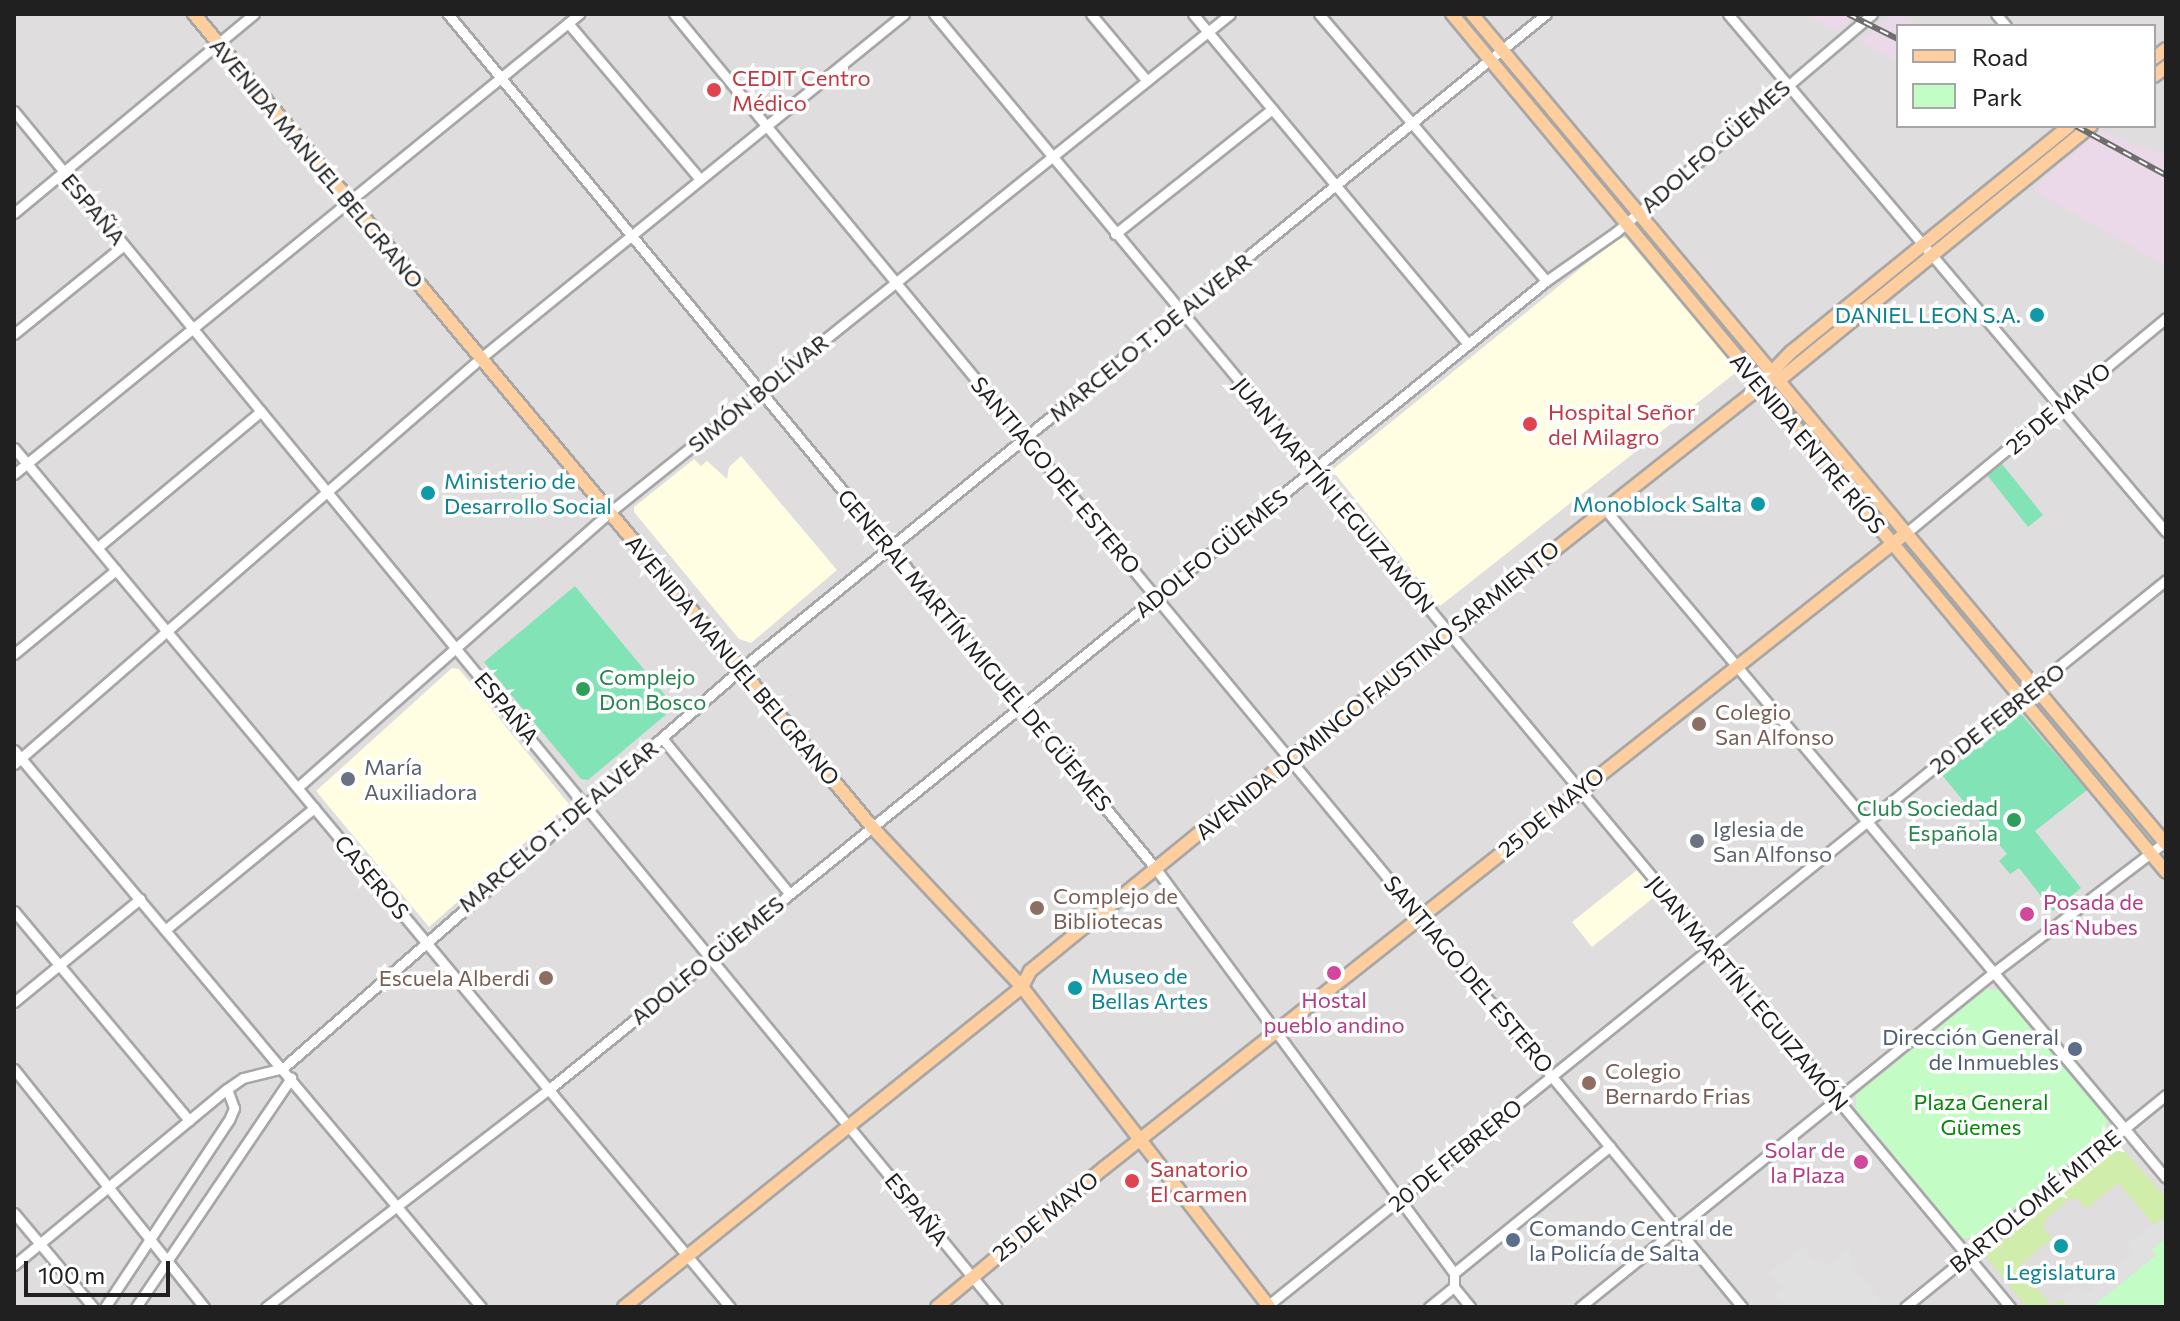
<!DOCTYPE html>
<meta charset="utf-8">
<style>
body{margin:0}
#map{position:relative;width:2180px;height:1321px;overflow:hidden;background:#f1ede7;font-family:Commissioner,sans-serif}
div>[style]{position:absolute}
.residential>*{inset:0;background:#dfdddd}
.industrial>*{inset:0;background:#ebd8e8}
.education>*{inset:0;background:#fffde2}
.grass>*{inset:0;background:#d0edab}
.park>*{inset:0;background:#c3fcc4}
.pitch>*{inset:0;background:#82e3b6}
.parking>*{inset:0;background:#e0e0e0}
.roads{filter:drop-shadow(2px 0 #a7a7a7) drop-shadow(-2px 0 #a7a7a7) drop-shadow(0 2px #a7a7a7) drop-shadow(0 -2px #a7a7a7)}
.minor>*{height:9px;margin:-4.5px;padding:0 4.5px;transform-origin:4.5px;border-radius:4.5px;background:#fff}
.major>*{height:12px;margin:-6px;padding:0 6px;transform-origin:6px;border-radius:6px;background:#ffce9e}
.rail>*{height:6px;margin-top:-3px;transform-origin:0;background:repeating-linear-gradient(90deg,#fff 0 9px,#6e6e6e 0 18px);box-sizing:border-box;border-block:2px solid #6e6e6e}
.dots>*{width:22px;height:22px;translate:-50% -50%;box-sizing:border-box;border:4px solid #fff;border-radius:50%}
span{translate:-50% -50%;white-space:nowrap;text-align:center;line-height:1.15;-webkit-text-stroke:7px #fff;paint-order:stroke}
.health-label{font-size:22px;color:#be3a42}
.left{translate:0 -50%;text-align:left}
.street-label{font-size:22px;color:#202020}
.culture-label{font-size:22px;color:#0d838f}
.right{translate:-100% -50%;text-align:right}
.leisure-label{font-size:22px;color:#27864d}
.education-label{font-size:22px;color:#785e54}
.worship-label{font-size:22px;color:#5b616d}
.hotel-label{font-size:22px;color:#b23c85}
.service-label{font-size:22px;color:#4e5e75}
.park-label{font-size:22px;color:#078609}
.frame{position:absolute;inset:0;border:16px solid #202020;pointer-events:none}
.legend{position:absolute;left:1896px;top:24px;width:260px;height:104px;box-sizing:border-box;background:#fff;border:2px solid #a6a6a6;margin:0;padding:10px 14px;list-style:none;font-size:24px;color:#202020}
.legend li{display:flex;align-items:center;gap:16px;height:40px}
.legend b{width:40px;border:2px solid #a6a6a6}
.scale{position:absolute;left:24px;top:1261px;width:146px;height:36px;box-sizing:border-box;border:4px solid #202020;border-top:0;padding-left:10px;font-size:24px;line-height:28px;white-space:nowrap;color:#202020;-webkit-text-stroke:6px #fff;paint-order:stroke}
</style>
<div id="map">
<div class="residential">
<div style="clip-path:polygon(evenodd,14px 14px,2166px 14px,2166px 1307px,14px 1307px,14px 14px,1898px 26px,2154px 26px,2154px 126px,1898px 126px,1898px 26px)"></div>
</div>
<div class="industrial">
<div style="clip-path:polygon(1804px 14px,1859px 14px,1838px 31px)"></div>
<div style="clip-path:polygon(1895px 14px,1924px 26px,1898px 26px,1898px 62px,1859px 42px)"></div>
<div style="clip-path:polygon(2099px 131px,2166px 155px,2166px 266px,2032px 190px)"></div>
</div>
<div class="education">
<div style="clip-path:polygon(1619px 237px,1626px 238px,1735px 367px,1734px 374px,1440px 606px,1332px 470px)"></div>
<div style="clip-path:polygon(741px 456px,837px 570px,751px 643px,739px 639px,634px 512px,634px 507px,694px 459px,701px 466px,707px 461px,727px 479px,729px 467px)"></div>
<div style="clip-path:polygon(452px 668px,459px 669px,569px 804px,429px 927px,316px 791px)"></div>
<div style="clip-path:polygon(1637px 870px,1658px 894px,1592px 947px,1572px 922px)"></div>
</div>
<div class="grass">
<div style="clip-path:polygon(1508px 65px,1628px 208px,1622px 213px,1502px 70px)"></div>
<div style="clip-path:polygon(1641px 224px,1760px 367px,1755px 372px,1635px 229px)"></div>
<div style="clip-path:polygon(1777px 387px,1897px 530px,1891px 535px,1771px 392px)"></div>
<div style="clip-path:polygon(1907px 543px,2027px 686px,2021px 691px,1901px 548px)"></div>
<div style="clip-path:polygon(2120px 1146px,2166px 1198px,2166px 1217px,2155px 1226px,2118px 1183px,2086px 1209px,2077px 1199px,2069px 1199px,2045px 1220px,2043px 1228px,2052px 1238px,2018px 1267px,2052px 1306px,2062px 1299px,2068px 1306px,2027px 1307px,1986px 1257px,1988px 1252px)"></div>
</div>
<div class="park">
<div style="clip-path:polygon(2035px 697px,2155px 840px,2150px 845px,2030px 702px)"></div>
<div style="clip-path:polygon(1987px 989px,1999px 990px,2107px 1120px,2106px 1132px,1975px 1239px,1962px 1238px,1856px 1109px,1856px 1095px)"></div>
<div style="clip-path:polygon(2166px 1238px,2166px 1307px,2092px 1307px,2156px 1255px,2151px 1250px)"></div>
</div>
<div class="pitch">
<div style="clip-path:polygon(2002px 464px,2043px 515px,2028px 527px,1987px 475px)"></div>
<div style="clip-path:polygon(575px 586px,675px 707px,588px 780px,581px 779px,484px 662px)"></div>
<div style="clip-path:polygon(2020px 713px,2087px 790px,2035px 831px,2081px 888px,2053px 911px,2019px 868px,2010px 874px,1999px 861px,2007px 854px,1942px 775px)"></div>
</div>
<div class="parking">
<div style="clip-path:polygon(2166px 1217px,2166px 1238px,2152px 1250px,2156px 1255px,2092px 1307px,2067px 1307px,2062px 1299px,2076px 1286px,2085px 1295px,2134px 1252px,2127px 1243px)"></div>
<div style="clip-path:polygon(1803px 1246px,1817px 1263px,1822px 1260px,1827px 1265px,1849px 1248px,1853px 1267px,1884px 1306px,1784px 1307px,1774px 1294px,1782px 1287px,1770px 1272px)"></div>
</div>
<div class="roads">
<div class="minor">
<div style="left:448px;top:14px;width:1110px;rotate:50.37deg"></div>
<div style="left:1156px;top:869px;width:502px;rotate:53.59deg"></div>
<div style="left:1454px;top:1273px;width:14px;rotate:90deg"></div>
<div style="left:1454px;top:1287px;width:26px;rotate:51deg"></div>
<div style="left:674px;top:14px;width:1677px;rotate:50.44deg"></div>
<div style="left:934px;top:14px;width:1682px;rotate:50.23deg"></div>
<div style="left:1091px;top:14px;width:87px;rotate:50.1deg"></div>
<div style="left:1193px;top:14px;width:430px;rotate:50.2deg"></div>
<div style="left:1319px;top:14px;width:350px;rotate:49.6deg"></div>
<div style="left:1728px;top:14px;width:678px;rotate:49.78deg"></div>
<div style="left:1996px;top:14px;width:16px;rotate:50deg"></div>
<div style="left:568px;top:23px;width:204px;rotate:49.8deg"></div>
<div style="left:14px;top:111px;width:1548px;rotate:50.58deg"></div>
<div style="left:14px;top:213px;width:312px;rotate:-39.7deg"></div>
<div style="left:1115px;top:234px;width:201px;rotate:-38.5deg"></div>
<div style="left:14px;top:334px;width:141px;rotate:-39deg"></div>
<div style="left:14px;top:448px;width:1118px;rotate:50.19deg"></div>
<div style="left:14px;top:474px;width:729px;rotate:-39.15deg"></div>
<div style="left:1604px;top:508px;width:874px;rotate:50.01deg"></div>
<div style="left:1906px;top:533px;width:337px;rotate:-39.6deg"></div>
<div style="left:98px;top:547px;width:212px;rotate:-39.8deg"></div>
<div style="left:14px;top:654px;width:132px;rotate:-39.5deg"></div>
<div style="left:662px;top:738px;width:200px;rotate:50.7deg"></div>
<div style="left:14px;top:750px;width:727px;rotate:50.02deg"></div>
<div style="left:14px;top:764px;width:620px;rotate:-41.01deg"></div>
<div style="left:482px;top:357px;width:544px;rotate:-39.1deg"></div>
<div style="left:298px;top:787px;width:416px;rotate:-41.4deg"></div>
<div style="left:610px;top:512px;width:795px;rotate:-38.77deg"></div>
<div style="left:14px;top:911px;width:273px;rotate:50.1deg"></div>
<div style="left:165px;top:930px;width:193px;rotate:-39.3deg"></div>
<div style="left:14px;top:1002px;width:163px;rotate:-39.3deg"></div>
<div style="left:14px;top:1069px;width:305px;rotate:51.4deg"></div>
<div style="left:14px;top:1213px;width:123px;rotate:50deg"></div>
<div style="left:14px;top:1265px;width:276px;rotate:-39.6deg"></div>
<div style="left:227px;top:1089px;width:19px;rotate:-35deg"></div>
<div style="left:243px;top:1078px;width:41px;rotate:-14deg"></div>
<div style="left:283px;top:1068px;width:609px;rotate:-41.07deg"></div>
<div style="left:742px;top:668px;width:1036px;rotate:-39.13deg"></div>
<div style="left:1454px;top:1273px;width:201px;rotate:-39.1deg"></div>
<div style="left:105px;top:1307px;width:224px;rotate:-56.5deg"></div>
<div style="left:229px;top:1120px;width:13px;rotate:-67deg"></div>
<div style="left:234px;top:1108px;width:20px;rotate:-110deg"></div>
<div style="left:136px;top:1307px;width:277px;rotate:-55.9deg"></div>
<div style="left:266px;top:1307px;width:356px;rotate:-37.6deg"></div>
<div style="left:548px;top:1090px;width:1285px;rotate:-39.03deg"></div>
<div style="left:1546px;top:281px;width:85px;rotate:-35deg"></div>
<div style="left:1616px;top:232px;width:336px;rotate:-40.4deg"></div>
<div style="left:1266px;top:1307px;width:1157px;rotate:-38.93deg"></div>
<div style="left:1429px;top:1307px;width:32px;rotate:-39deg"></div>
<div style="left:1580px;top:1307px;width:531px;rotate:-38.96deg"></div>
<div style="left:1993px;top:973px;width:218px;rotate:-37.3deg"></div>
<div style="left:1905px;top:1307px;width:336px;rotate:-39.1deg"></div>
</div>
<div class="major">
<div style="left:194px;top:14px;width:1059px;rotate:50.17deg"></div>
<div style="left:872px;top:827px;width:219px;rotate:46.8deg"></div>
<div style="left:1022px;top:987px;width:404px;rotate:52.3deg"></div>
<div style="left:1452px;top:14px;width:1116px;rotate:50.23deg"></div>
<div style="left:1472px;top:14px;width:1082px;rotate:50.1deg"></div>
<div style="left:2154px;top:58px;width:15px;rotate:-37deg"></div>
<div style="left:2154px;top:76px;width:15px;rotate:-37deg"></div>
<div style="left:1778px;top:381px;width:404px;rotate:-39.2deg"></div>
<div style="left:624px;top:1307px;width:511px;rotate:-38.8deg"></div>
<div style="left:1022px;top:987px;width:18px;rotate:-63deg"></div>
<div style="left:1030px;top:971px;width:334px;rotate:-39.2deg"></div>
<div style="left:1289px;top:760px;width:588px;rotate:-38.37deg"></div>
<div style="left:1750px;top:395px;width:59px;rotate:-46.4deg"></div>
<div style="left:1791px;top:352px;width:358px;rotate:-39.1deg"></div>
<div style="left:937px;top:1307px;width:217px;rotate:-39.8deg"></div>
<div style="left:1104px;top:1168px;width:1023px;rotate:-38.37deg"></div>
</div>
</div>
<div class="rail">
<div style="left:1848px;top:14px;width:56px;rotate:26.6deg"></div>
<div style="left:2076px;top:126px;width:102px;rotate:28.6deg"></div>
</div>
<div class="dots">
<div style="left:714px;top:90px;background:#e0444e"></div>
<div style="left:2037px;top:315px;background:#0f9aa8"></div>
<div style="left:1530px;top:424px;background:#e0444e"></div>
<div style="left:428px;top:493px;background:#0f9aa8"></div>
<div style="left:1758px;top:504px;background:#0f9aa8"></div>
<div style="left:583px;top:689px;background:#2e9e5b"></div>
<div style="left:1699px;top:724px;background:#8d6e63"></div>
<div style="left:348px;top:779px;background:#6b7280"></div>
<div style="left:2014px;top:820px;background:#2e9e5b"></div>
<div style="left:1697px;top:841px;background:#6b7280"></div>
<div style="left:1037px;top:908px;background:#8d6e63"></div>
<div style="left:2027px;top:914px;background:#d1479c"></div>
<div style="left:1334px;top:973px;background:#d1479c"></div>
<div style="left:546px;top:978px;background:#8d6e63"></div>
<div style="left:1075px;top:988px;background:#0f9aa8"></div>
<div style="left:2075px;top:1049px;background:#5c6f8a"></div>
<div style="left:1589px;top:1083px;background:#8d6e63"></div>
<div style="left:1861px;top:1162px;background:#d1479c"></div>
<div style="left:1132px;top:1181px;background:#e0444e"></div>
<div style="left:1513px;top:1240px;background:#5c6f8a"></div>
<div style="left:2061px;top:1246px;background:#0f9aa8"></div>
</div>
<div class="health-label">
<span class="left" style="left:732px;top:90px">CEDIT Centro<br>Médico</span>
<span class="left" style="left:1548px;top:424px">Hospital Señor<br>del Milagro</span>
<span class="left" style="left:1150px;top:1181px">Sanatorio<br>El carmen</span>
</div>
<div class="street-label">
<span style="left:1715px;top:146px;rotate:-41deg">ADOLFO GÜEMES</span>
<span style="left:317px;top:163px;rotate:50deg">AVENIDA MANUEL BELGRANO</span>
<span style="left:94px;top:209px;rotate:50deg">ESPAÑA</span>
<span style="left:1150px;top:337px;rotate:-39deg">MARCELO T. DE ALVEAR</span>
<span style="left:758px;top:393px;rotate:-39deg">SIMÓN BOLÍVAR</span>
<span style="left:2058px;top:408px;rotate:-40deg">25 DE MAYO</span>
<span style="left:1808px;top:443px;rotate:50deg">AVENIDA ENTRE RÍOS</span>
<span style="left:1056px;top:475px;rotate:50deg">SANTIAGO DEL ESTERO</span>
<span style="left:1334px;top:495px;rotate:50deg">JUAN MARTÍN LEGUIZAMÓN</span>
<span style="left:1211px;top:553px;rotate:-39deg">ADOLFO GÜEMES</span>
<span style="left:975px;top:650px;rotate:50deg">GENERAL MARTÍN MIGUEL DE GÜEMES</span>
<span style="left:733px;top:660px;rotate:50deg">AVENIDA MANUEL BELGRANO</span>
<span style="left:1377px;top:690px;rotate:-39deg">AVENIDA DOMINGO FAUSTINO SARMIENTO</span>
<span style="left:507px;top:708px;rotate:50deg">ESPAÑA</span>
<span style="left:1997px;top:718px;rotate:-38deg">20 DE FEBRERO</span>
<span style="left:1551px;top:812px;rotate:-39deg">25 DE MAYO</span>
<span style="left:558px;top:826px;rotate:-40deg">MARCELO T. DE ALVEAR</span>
<span style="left:372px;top:877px;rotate:50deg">CASEROS</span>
<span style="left:707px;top:960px;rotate:-39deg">ADOLFO GÜEMES</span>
<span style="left:1469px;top:974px;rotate:50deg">SANTIAGO DEL ESTERO</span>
<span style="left:1748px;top:993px;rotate:50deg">JUAN MARTÍN LEGUIZAMÓN</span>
<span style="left:1455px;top:1155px;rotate:-39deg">20 DE FEBRERO</span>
<span style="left:2035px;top:1201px;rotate:-39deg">BARTOLOMÉ MITRE</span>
<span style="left:917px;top:1209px;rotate:51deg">ESPAÑA</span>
<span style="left:1045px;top:1216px;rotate:-39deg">25 DE MAYO</span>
</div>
<div class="culture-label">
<span class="right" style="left:2021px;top:315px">DANIEL LEON S.A.</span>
<span class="left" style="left:444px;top:493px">Ministerio de<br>Desarrollo Social</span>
<span class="right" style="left:1742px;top:504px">Monoblock Salta</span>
<span class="left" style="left:1091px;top:988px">Museo de<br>Bellas Artes</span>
<span style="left:2061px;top:1272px">Legislatura</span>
</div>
<div class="leisure-label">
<span class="left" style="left:599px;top:689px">Complejo<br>Don Bosco</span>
<span class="right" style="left:1998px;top:820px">Club Sociedad<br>Española</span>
</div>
<div class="education-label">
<span class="left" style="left:1715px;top:724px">Colegio<br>San Alfonso</span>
<span class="left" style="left:1053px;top:908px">Complejo de<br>Bibliotecas</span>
<span class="right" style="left:530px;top:978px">Escuela Alberdi</span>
<span class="left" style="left:1605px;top:1083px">Colegio<br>Bernardo Frias</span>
</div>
<div class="worship-label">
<span class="left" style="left:364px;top:779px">María<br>Auxiliadora</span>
<span class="left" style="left:1713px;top:841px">Iglesia de<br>San Alfonso</span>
</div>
<div class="hotel-label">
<span class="left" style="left:2043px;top:914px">Posada de<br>las Nubes</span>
<span style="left:1334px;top:1012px">Hostal<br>pueblo andino</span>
<span class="right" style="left:1845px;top:1162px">Solar de<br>la Plaza</span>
</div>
<div class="service-label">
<span class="right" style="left:2059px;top:1049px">Dirección General<br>de Inmuebles</span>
<span class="left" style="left:1529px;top:1240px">Comando Central de<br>la Policía de Salta</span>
</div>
<div class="park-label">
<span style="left:1981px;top:1114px">Plaza General<br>Güemes</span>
</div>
<div class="frame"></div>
<ul class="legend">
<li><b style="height:10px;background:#ffce9e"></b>Road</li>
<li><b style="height:22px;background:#c3fcc4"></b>Park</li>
</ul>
<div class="scale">100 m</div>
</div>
